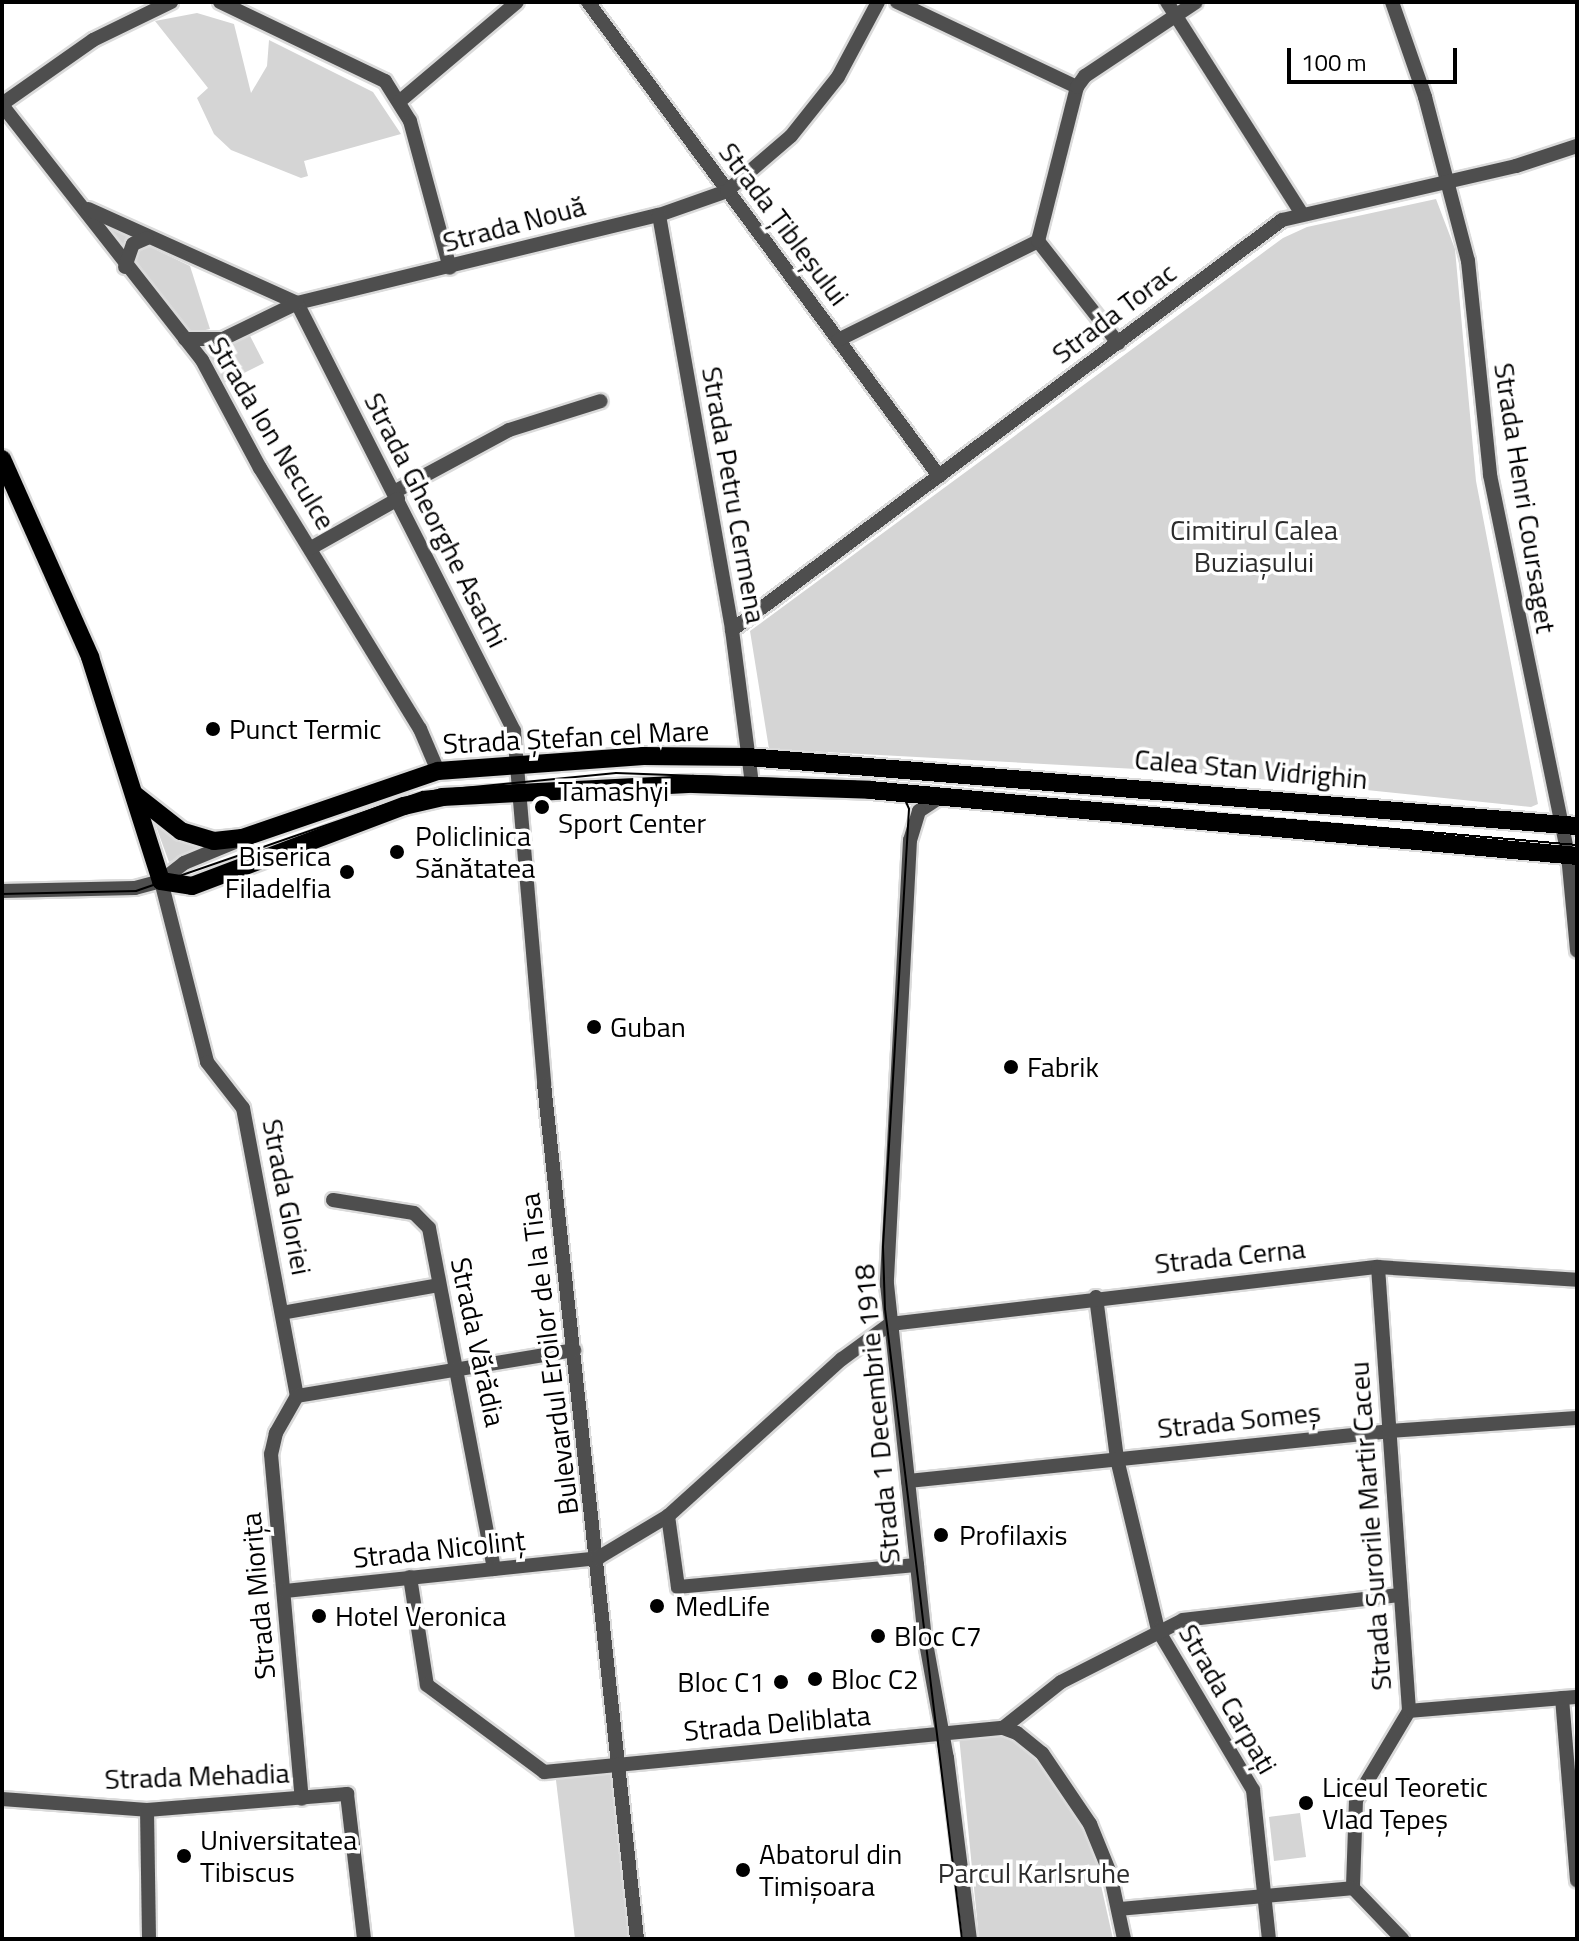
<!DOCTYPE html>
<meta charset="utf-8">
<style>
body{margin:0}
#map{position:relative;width:1579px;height:1941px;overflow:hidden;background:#fff;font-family:"Titillium Web",sans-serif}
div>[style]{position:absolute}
.green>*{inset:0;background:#d5d5d5}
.roads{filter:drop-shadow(2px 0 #dbdbdb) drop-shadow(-2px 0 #dbdbdb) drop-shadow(0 2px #dbdbdb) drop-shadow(0 -2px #dbdbdb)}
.minor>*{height:14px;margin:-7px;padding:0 7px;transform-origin:7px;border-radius:7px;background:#4e4e4e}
.major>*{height:18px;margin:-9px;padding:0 9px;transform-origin:9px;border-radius:9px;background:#000}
.tram>*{height:2px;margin:-1px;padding:0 1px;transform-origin:1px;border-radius:1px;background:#000}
.dots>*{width:22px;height:22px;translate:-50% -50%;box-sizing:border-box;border:4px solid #fff;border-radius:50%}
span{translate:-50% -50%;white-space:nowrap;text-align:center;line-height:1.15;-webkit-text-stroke:7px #fff;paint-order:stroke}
.street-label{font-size:28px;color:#000}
.park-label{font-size:28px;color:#2c2c2c}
.poi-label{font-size:28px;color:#000}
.left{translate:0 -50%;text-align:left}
.right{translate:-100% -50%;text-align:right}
.frame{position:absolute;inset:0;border:4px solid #000;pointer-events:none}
.scale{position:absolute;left:1287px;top:48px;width:170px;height:36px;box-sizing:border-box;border:4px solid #000;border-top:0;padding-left:10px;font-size:24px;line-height:28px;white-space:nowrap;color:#000;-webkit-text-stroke:6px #fff;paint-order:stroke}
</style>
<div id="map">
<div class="green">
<div style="clip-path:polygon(197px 13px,234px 24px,251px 93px,267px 66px,269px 40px,373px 92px,401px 134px,304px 161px,308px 176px,301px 178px,231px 150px,214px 134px,197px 98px,208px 88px,155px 21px)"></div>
<div style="clip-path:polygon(1436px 199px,1455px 249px,1476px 481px,1538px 804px,1531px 807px,1192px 772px,769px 749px,750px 631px,1283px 238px,1307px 227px)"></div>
<div style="clip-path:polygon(103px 224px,190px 266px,210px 329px,192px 333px,181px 328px)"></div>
<div style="clip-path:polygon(249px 334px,264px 363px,222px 384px,210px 359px,213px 351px)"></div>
<div style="clip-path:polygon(154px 821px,204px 846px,169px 862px)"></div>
<div style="clip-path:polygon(992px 1732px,1014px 1738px,1032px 1754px,1073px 1808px,1092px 1845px,1113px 1939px,979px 1939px,959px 1736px)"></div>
<div style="clip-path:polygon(555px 1772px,608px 1772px,611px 1776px,630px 1939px,575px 1939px)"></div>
<div style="clip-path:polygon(1300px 1813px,1306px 1857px,1274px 1861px,1269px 1817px)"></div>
</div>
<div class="roads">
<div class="minor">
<div style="left:220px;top:2px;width:183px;rotate:25.6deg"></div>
<div style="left:385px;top:81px;width:47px;rotate:58deg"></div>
<div style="left:410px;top:121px;width:152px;rotate:74.8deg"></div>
<div style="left:588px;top:2px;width:590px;rotate:53.48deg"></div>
<div style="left:897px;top:2px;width:199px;rotate:25.3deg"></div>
<div style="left:1167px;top:2px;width:249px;rotate:57.5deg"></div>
<div style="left:1392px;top:2px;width:101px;rotate:70.8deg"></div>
<div style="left:1425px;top:97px;width:170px;rotate:75.3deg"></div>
<div style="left:1468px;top:261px;width:215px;rotate:84.1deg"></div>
<div style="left:1490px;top:475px;width:388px;rotate:78.4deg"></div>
<div style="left:1568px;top:855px;width:96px;rotate:84.6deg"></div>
<div style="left:400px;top:101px;width:153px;rotate:-40.2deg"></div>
<div style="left:2px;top:104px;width:111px;rotate:-35.1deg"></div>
<div style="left:93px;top:40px;width:87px;rotate:-26deg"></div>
<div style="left:2px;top:105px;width:324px;rotate:51.9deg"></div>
<div style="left:202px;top:360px;width:123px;rotate:61.8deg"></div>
<div style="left:260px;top:468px;width:306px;rotate:58.5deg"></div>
<div style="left:420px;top:729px;width:46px;rotate:66.8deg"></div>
<div style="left:88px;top:209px;width:229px;rotate:24.2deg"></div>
<div style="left:297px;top:303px;width:373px;rotate:-13.7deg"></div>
<div style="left:659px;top:215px;width:72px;rotate:-19.4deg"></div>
<div style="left:727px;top:191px;width:84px;rotate:-40.7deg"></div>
<div style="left:791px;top:136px;width:75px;rotate:-51.5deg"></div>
<div style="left:838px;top:77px;width:85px;rotate:-61.9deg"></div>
<div style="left:659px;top:215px;width:421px;rotate:80deg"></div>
<div style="left:732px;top:630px;width:156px;rotate:82.6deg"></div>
<div style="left:1038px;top:241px;width:130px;rotate:51.9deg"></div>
<div style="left:125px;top:267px;width:24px;rotate:-71deg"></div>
<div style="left:133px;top:244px;width:15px;rotate:-23deg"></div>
<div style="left:297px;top:303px;width:480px;rotate:63.1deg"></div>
<div style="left:514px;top:731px;width:354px;rotate:85.1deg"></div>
<div style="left:544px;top:1084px;width:860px;rotate:83.79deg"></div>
<div style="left:185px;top:339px;width:38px"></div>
<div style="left:223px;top:339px;width:82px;rotate:-25.9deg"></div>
<div style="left:838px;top:340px;width:223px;rotate:-26.3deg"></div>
<div style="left:1038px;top:241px;width:159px;rotate:-75.8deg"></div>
<div style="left:1077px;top:87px;width:14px;rotate:-54deg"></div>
<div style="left:1085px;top:76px;width:133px;rotate:-33.7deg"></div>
<div style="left:394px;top:492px;width:131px;rotate:-28.3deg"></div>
<div style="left:509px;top:430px;width:96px;rotate:-17.5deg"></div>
<div style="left:311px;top:548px;width:100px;rotate:-29.4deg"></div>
<div style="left:732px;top:630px;width:686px;rotate:-36.7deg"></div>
<div style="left:1282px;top:220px;width:240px;rotate:-13deg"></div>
<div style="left:1516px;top:166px;width:64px;rotate:-18.2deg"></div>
<div style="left:939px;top:798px;width:24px;rotate:147deg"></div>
<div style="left:919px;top:811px;width:30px;rotate:107deg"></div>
<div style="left:910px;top:840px;width:445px;rotate:93deg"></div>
<div style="left:887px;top:1284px;width:350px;rotate:83.9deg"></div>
<div style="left:924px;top:1632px;width:128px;rotate:79.7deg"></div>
<div style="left:947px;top:1758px;width:182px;rotate:82.8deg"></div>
<div style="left:161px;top:881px;width:187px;rotate:75.7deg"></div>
<div style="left:207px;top:1062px;width:58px;rotate:52deg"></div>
<div style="left:243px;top:1108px;width:293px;rotate:79.4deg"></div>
<div style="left:297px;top:1396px;width:43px;rotate:119.6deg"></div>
<div style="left:276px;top:1433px;width:22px;rotate:103deg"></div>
<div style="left:271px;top:1454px;width:346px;rotate:84.9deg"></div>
<div style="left:2px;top:891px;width:133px;rotate:-1.3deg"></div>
<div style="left:135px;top:888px;width:27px;rotate:-15deg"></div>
<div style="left:161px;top:881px;width:29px;rotate:-38deg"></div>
<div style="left:184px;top:863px;width:55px;rotate:-22.4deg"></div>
<div style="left:333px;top:1200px;width:82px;rotate:9.1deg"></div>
<div style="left:414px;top:1213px;width:21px;rotate:45deg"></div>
<div style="left:429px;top:1228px;width:347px;rotate:79.2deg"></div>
<div style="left:1378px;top:1267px;width:445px;rotate:86deg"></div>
<div style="left:1409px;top:1711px;width:104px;rotate:120.8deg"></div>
<div style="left:1356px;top:1800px;width:88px;rotate:92deg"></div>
<div style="left:1353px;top:1888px;width:71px;rotate:46.1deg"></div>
<div style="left:1096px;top:1297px;width:163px;rotate:82.6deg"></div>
<div style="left:1117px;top:1459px;width:176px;rotate:76.5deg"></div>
<div style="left:1158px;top:1630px;width:186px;rotate:59.3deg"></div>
<div style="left:1253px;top:1790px;width:150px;rotate:83.9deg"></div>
<div style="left:282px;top:1313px;width:159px;rotate:-10.1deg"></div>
<div style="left:297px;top:1396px;width:281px;rotate:-9.4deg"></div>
<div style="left:908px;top:1481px;width:484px;rotate:-5.9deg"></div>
<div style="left:1389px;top:1431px;width:188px;rotate:-4deg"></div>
<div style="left:668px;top:1516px;width:72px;rotate:82deg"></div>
<div style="left:678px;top:1587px;width:240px;rotate:-5.3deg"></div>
<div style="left:410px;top:1577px;width:109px;rotate:81.1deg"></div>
<div style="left:427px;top:1685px;width:146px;rotate:36.6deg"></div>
<div style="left:544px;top:1772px;width:461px;rotate:-5.5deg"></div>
<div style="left:1003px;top:1728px;width:15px;rotate:20deg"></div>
<div style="left:1017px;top:1733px;width:32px;rotate:39deg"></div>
<div style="left:1042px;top:1753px;width:86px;rotate:55.9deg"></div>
<div style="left:1090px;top:1824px;width:53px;rotate:67.8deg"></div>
<div style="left:1110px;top:1873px;width:67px;rotate:78deg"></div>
<div style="left:285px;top:1591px;width:315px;rotate:-6deg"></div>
<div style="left:598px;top:1558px;width:82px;rotate:-31deg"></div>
<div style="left:668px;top:1516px;width:234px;rotate:-42.1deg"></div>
<div style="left:842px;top:1359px;width:59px;rotate:-36.1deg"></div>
<div style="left:890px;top:1324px;width:491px;rotate:-6.7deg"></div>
<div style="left:1378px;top:1267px;width:199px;rotate:3.7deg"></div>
<div style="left:1562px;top:1698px;width:183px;rotate:85.3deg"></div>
<div style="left:1409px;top:1711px;width:169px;rotate:-4.8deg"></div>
<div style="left:1003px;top:1728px;width:74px;rotate:-38.4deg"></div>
<div style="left:1061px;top:1682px;width:137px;rotate:-26.9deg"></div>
<div style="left:1183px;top:1620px;width:217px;rotate:-6.6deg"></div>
<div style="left:2px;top:1799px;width:145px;rotate:4.3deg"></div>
<div style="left:147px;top:1810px;width:201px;rotate:-4.6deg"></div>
<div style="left:347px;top:1794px;width:146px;rotate:83.3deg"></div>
<div style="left:147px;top:1810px;width:129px;rotate:89.1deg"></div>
<div style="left:1119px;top:1909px;width:235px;rotate:-5.1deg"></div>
</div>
<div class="major">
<div style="left:2px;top:459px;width:217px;rotate:66deg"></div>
<div style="left:90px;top:657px;width:235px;rotate:72.4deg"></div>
<div style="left:161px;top:881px;width:31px;rotate:9deg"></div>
<div style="left:192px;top:886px;width:227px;rotate:-20.7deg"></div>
<div style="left:404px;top:806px;width:39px;rotate:-13deg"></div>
<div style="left:442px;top:797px;width:251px;rotate:-3deg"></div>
<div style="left:693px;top:784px;width:177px;rotate:1.9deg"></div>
<div style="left:870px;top:790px;width:710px;rotate:5.33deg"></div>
<div style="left:134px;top:794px;width:60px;rotate:38.2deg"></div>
<div style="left:181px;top:831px;width:34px;rotate:17deg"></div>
<div style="left:214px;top:841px;width:28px;rotate:-6deg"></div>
<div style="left:242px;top:838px;width:207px;rotate:-18.9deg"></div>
<div style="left:438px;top:771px;width:206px;rotate:-4.2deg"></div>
<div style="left:643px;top:756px;width:105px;rotate:0.5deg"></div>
<div style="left:748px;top:757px;width:832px;rotate:4.76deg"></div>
</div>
</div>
<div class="tram">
<div style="left:889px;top:786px;width:15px;rotate:28deg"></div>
<div style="left:902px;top:793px;width:17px;rotate:66deg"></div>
<div style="left:909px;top:809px;width:439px;rotate:93.4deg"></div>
<div style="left:883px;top:1247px;width:62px;rotate:88.2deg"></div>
<div style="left:885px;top:1309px;width:635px;rotate:83.03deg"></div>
<div style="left:2px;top:894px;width:134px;rotate:-1.3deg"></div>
<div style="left:136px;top:891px;width:303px;rotate:-19.1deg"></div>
<div style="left:422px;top:792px;width:195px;rotate:-5.6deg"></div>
<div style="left:616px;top:773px;width:240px;rotate:2.1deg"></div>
<div style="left:856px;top:782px;width:724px;rotate:4.99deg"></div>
</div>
<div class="dots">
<div style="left:213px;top:729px;background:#000"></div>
<div style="left:542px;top:807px;background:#000"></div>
<div style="left:397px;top:852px;background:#000"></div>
<div style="left:347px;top:872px;background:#000"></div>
<div style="left:594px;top:1027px;background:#000"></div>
<div style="left:1011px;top:1067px;background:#000"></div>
<div style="left:941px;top:1535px;background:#000"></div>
<div style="left:657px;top:1606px;background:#000"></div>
<div style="left:319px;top:1616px;background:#000"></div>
<div style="left:878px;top:1636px;background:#000"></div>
<div style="left:815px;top:1679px;background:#000"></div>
<div style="left:781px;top:1682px;background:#000"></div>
<div style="left:1306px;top:1803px;background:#000"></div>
<div style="left:184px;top:1856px;background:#000"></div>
<div style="left:743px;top:1870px;background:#000"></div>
</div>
<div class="street-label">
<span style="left:514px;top:224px;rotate:-15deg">Strada Nouă</span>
<span style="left:784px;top:224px;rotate:53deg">Strada Țibleșului</span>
<span style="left:1114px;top:313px;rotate:-37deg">Strada Torac</span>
<span style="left:272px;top:433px;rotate:59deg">Strada Ion Neculce</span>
<span style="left:734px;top:495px;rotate:80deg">Strada Petru Cermena</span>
<span style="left:1525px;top:498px;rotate:81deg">Strada Henri Coursaget</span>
<span style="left:436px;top:520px;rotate:63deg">Strada Gheorghe Asachi</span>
<span style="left:576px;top:737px;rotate:-3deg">Strada Ștefan cel Mare</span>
<span style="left:1251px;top:769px;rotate:5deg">Calea Stan Vidrighin</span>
<span style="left:287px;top:1197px;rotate:79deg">Strada Gloriei</span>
<span style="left:1230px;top:1256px;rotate:-6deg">Strada Cerna</span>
<span style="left:478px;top:1342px;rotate:78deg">Strada Vărădia</span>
<span style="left:549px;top:1354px;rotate:-97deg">Bulevardul Eroilor de la Tisa</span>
<span style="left:877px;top:1414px;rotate:-95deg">Strada 1 Decembrie 1918</span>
<span style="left:1239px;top:1420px;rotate:-6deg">Strada Someș</span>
<span style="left:1370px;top:1526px;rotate:-94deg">Strada Surorile Martir Caceu</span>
<span style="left:439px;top:1549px;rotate:-6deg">Strada Nicolinț</span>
<span style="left:258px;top:1596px;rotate:-95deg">Strada Miorița</span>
<span style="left:1228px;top:1699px;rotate:60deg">Strada Carpați</span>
<span style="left:777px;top:1723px;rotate:-5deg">Strada Deliblata</span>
<span style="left:197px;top:1776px;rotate:-2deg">Strada Mehadia</span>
</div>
<div class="park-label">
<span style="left:1254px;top:546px">Cimitirul Calea<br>Buziașului</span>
<span style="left:1034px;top:1873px">Parcul Karlsruhe</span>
</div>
<div class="poi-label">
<span class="left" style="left:229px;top:729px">Punct Termic</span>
<span class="left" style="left:558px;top:807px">Tamashyi<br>Sport Center</span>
<span class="left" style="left:415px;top:852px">Policlinica<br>Sănătatea</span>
<span class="right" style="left:331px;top:872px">Biserica<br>Filadelfia</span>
<span class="left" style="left:610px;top:1027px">Guban</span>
<span class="left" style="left:1027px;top:1067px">Fabrik</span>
<span class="left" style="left:959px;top:1535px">Profilaxis</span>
<span class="left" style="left:675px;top:1606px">MedLife</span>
<span class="left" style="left:335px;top:1616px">Hotel Veronica</span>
<span class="left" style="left:894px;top:1636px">Bloc C7</span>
<span class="left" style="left:831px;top:1679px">Bloc C2</span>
<span class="right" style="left:765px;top:1682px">Bloc C1</span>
<span class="left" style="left:1322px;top:1803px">Liceul Teoretic<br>Vlad Țepeș</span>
<span class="left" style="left:200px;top:1856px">Universitatea<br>Tibiscus</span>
<span class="left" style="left:759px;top:1870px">Abatorul din<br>Timișoara</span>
</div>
<div class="frame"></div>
<div class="scale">100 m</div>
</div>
